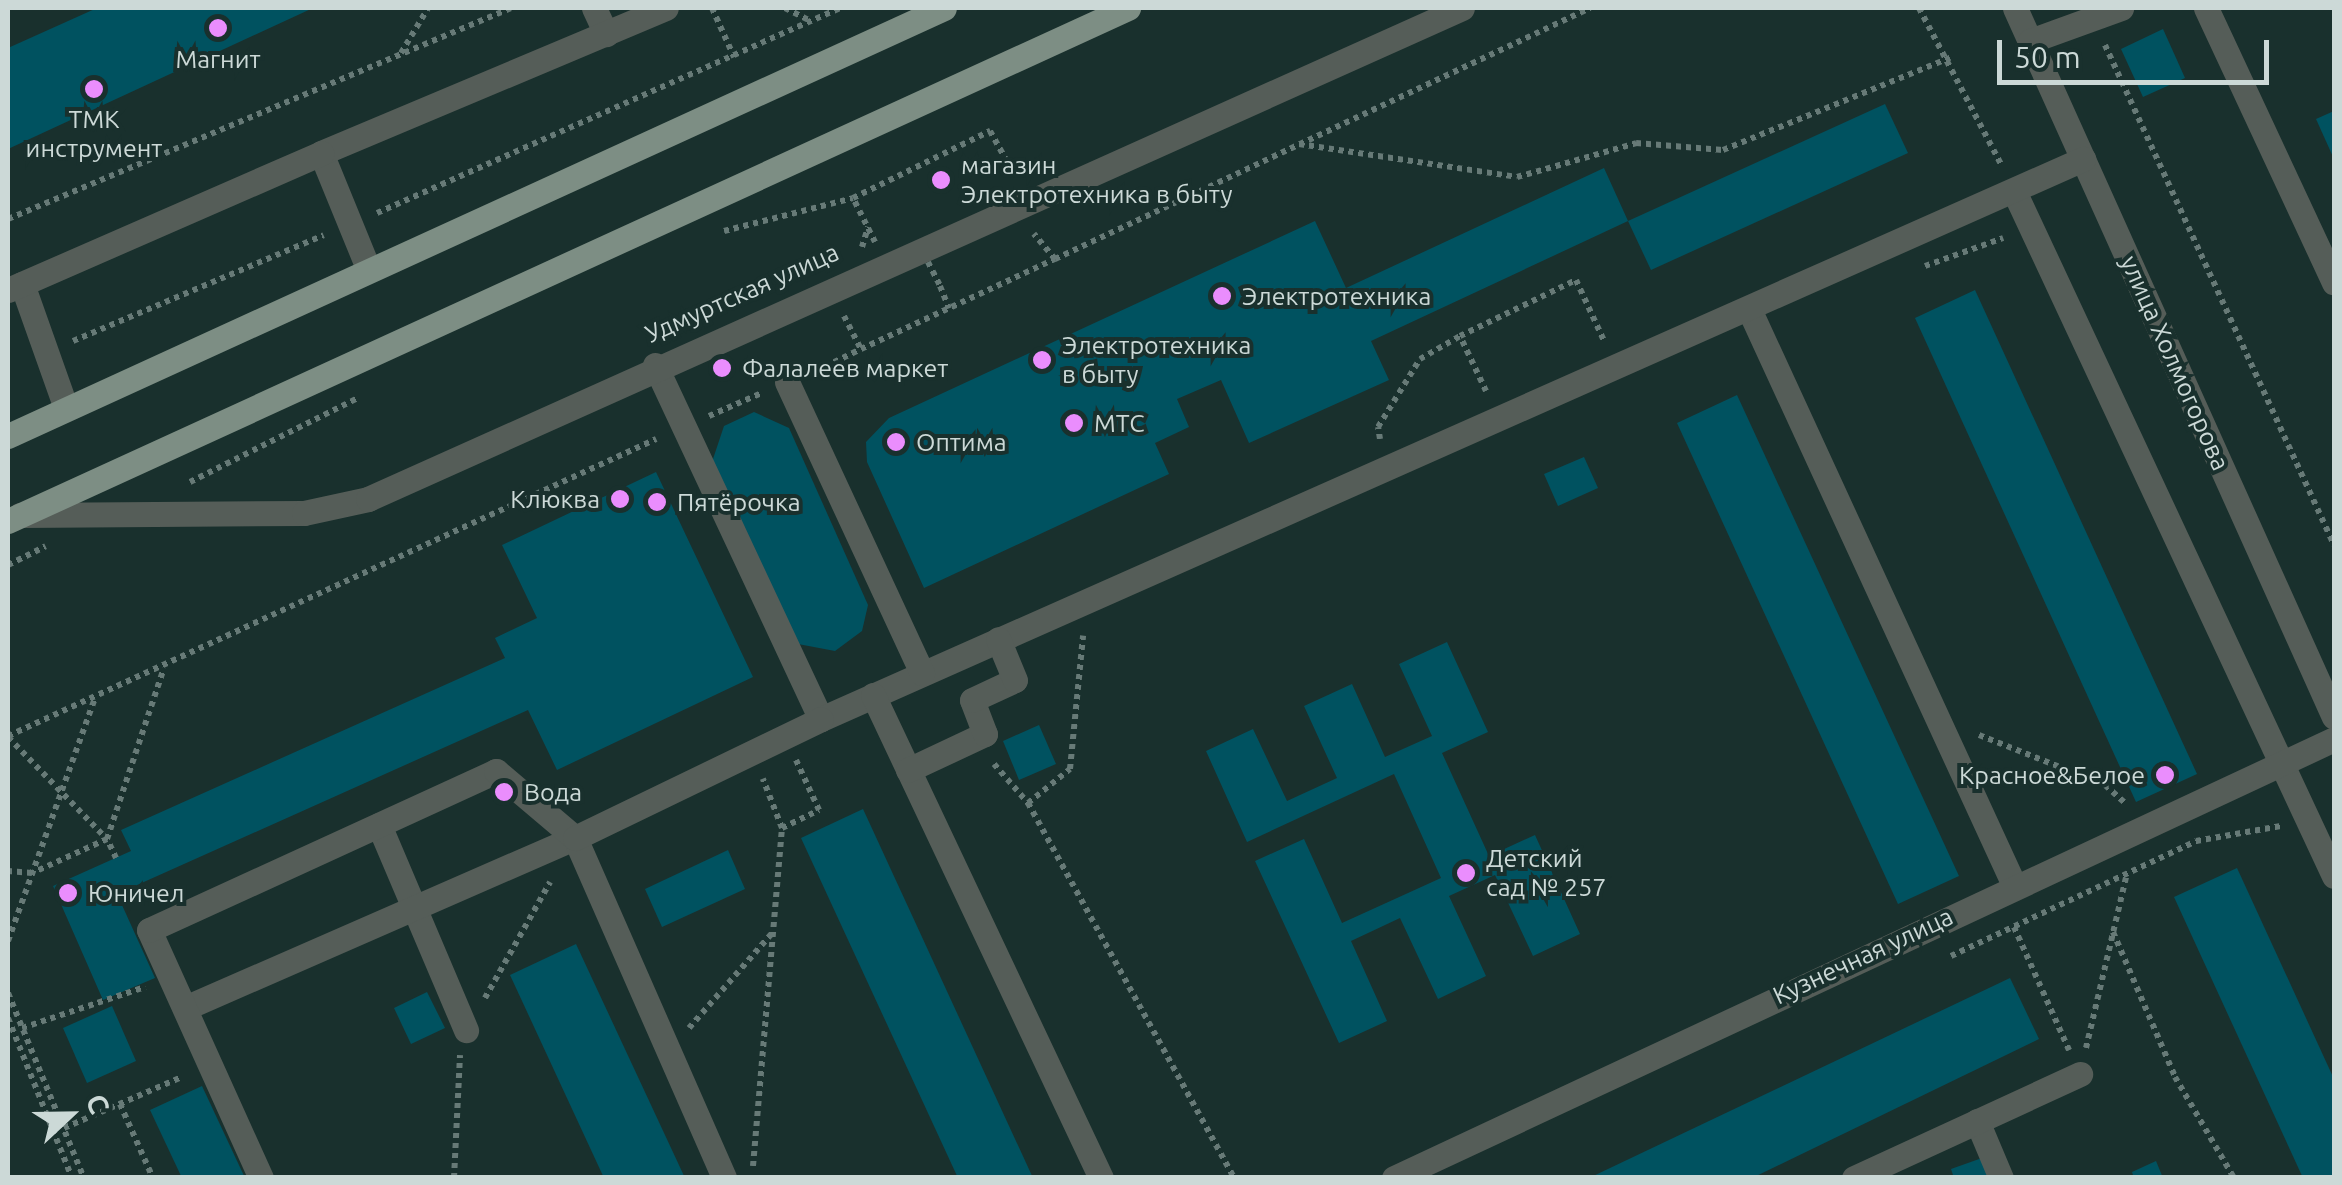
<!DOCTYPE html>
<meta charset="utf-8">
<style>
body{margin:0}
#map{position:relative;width:2342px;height:1185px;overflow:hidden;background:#19302d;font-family:Ubuntu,sans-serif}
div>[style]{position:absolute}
.building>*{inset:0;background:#005260}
.path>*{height:6px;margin-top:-3px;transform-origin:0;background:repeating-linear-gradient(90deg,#677a77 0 5px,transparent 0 10px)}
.minor>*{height:25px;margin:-12.5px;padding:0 12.5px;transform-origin:12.5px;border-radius:12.5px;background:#555d58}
.major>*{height:25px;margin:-12.5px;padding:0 12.5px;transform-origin:12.5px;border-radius:12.5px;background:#7d8e84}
.path-bridge>*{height:6px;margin-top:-3px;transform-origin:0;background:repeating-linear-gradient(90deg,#677a77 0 5px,transparent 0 10px)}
.dots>*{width:28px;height:28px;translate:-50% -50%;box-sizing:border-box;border:5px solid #19302d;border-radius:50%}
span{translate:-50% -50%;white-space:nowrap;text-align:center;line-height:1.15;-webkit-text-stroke:8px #19302d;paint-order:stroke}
.poi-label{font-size:25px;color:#ccd9d7}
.left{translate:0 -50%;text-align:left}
.right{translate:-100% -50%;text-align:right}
.street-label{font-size:25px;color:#ccd9d7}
.frame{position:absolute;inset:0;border:10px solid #ccd9d7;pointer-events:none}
.north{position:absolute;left:20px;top:1065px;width:100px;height:100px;-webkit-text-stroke:8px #19302d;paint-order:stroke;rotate:68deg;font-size:28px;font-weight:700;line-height:40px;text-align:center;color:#ccd9d7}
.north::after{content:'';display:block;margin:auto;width:35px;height:45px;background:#ccd9d7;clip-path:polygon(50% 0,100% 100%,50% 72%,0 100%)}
.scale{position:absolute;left:1997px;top:40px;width:272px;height:45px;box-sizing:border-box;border:5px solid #ccd9d7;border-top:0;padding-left:12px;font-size:30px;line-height:35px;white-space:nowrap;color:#ccd9d7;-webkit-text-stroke:8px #19302d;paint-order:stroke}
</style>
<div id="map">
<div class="building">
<div style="clip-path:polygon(97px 8px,313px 8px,8px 149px,8px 48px)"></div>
<div style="clip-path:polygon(2163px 29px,2185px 78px,2143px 97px,2121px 49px)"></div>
<div style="clip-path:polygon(1885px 104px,1908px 153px,1651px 270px,1628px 221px)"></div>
<div style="clip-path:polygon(2334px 111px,2334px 159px,2316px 119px)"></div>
<div style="clip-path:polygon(1604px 168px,1628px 221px,1371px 341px,1389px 380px,1249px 443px,1221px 380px,1177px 399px,1189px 427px,1155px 443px,1169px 474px,924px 588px,867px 462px,866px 442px,889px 418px,1315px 221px,1346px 288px)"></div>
<div style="clip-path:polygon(1975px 290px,2197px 774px,2136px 802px,1915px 318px)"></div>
<div style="clip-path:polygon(1737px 395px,1959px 876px,1898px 904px,1677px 423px)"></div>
<div style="clip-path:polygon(754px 412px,789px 428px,868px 605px,862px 631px,835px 651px,798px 644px,712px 462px,724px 426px)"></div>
<div style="clip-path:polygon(1584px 457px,1598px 488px,1558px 506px,1544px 474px)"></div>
<div style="clip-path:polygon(656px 472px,753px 677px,557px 770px,528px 710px,117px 894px,155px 978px,103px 1000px,53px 886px,131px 851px,121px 830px,505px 658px,495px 638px,537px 618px,502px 545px)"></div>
<div style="clip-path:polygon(1447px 642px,1488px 732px,1442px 753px,1489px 856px,1535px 835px,1580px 934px,1533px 956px,1495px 875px,1449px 896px,1486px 976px,1438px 999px,1400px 918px,1351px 941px,1387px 1021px,1339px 1043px,1255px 861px,1304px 839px,1342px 923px,1441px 878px,1394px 774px,1247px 842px,1206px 751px,1253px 729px,1287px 801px,1337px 778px,1304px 706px,1352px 684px,1385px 757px,1432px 736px,1399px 664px)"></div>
<div style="clip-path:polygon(1039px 725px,1056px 764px,1019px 780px,1003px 741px)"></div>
<div style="clip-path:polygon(863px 809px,1033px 1178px,958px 1178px,801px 838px)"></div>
<div style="clip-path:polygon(728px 850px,745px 889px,662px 927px,645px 889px)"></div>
<div style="clip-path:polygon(2237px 868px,2334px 1079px,2334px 1178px,2303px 1178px,2174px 897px)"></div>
<div style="clip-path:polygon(576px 944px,685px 1178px,604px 1178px,510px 975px)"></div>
<div style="clip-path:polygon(2010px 978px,2039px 1039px,1752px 1178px,1589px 1178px)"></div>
<div style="clip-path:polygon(427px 992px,445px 1028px,411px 1044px,394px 1008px)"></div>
<div style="clip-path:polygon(112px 1006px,136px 1061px,87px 1083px,63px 1028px)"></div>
<div style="clip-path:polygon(202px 1086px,245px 1178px,182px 1178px,150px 1110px)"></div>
<div style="clip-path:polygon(1982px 1158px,1989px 1178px,1954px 1178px,1951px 1169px)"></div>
<div style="clip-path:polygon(2156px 1161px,2163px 1178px,2134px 1178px,2132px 1172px)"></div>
</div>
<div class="path">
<div style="left:712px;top:8px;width:54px;rotate:65.8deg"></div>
<div style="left:785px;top:8px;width:29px;rotate:27deg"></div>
<div style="left:1919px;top:8px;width:178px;rotate:62.3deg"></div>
<div style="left:2105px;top:45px;width:550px;rotate:65.39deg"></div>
<div style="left:401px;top:53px;width:52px;rotate:-59deg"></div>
<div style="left:1299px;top:144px;width:220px;rotate:8.6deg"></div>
<div style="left:1517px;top:177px;width:124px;rotate:-15.9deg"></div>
<div style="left:1636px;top:143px;width:87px;rotate:4.6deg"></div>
<div style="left:1723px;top:150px;width:245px;rotate:-22.1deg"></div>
<div style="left:377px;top:213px;width:506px;rotate:-23.88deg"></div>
<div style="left:8px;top:219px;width:545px;rotate:-22.76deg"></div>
<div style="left:724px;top:231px;width:133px;rotate:-14.3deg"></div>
<div style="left:875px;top:242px;width:49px;rotate:-116.6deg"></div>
<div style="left:853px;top:198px;width:153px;rotate:-26.1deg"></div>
<div style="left:990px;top:131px;width:51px;rotate:60.9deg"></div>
<div style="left:862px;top:247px;width:21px;rotate:-73deg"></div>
<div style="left:1055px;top:259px;width:591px;rotate:-25.13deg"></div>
<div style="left:1925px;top:266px;width:83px;rotate:-19.7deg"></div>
<div style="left:940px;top:286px;width:24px;rotate:68deg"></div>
<div style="left:844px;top:316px;width:37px;rotate:63deg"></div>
<div style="left:861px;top:349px;width:214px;rotate:-24.9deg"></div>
<div style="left:1055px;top:259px;width:33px;rotate:-130deg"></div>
<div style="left:73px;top:341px;width:272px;rotate:-22.9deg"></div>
<div style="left:816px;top:371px;width:50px;rotate:-26.1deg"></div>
<div style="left:1486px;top:391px;width:61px;rotate:-115.3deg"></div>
<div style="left:1460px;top:336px;width:129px;rotate:-25.8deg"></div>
<div style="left:1576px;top:280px;width:67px;rotate:65.3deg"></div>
<div style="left:709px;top:416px;width:58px;rotate:-23.5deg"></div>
<div style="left:1380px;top:439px;width:12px;rotate:-99deg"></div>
<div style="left:1378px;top:427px;width:80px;rotate:-58.3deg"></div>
<div style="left:1420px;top:359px;width:46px;rotate:-29.9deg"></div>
<div style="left:190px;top:482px;width:188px;rotate:-26.6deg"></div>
<div style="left:8px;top:565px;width:42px;rotate:-26.6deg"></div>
<div style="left:1979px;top:735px;width:136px;rotate:21.6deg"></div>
<div style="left:2105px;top:785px;width:27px;rotate:42deg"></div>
<div style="left:8px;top:736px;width:713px;rotate:-24.62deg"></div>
<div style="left:8px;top:737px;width:142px;rotate:45.9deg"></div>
<div style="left:107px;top:839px;width:82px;rotate:155.6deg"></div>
<div style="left:32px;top:873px;width:24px;rotate:-175deg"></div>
<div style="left:994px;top:764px;width:52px;rotate:48.9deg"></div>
<div style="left:1028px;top:803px;width:428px;rotate:61.2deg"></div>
<div style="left:1028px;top:803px;width:54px;rotate:-39deg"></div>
<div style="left:1070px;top:769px;width:134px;rotate:-84.4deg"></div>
<div style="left:782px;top:828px;width:41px;rotate:-25.9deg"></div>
<div style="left:819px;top:810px;width:55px;rotate:-114.7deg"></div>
<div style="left:116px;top:858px;width:21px;rotate:-115deg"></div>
<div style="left:107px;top:839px;width:180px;rotate:-71.6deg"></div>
<div style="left:131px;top:888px;width:18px;rotate:68deg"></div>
<div style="left:2014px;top:927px;width:135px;rotate:65.9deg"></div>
<div style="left:2113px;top:932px;width:158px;rotate:66.8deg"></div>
<div style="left:2175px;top:1077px;width:117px;rotate:59.7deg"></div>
<div style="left:8px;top:941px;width:258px;rotate:-70.3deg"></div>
<div style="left:1951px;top:956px;width:271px;rotate:-25.1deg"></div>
<div style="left:2196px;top:841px;width:86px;rotate:-10deg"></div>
<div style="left:8px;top:993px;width:200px;rotate:67.7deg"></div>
<div style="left:485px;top:998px;width:133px;rotate:-60.7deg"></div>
<div style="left:8px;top:1018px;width:172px;rotate:68.2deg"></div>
<div style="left:22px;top:1028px;width:130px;rotate:-18.4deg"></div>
<div style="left:689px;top:1028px;width:128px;rotate:-48.8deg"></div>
<div style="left:2086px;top:1048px;width:176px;rotate:-76.8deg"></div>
<div style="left:120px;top:1104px;width:81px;rotate:66deg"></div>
<div style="left:64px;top:1128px;width:129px;rotate:-23.4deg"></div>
<div style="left:753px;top:1166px;width:339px;rotate:-85.1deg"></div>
<div style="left:782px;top:828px;width:53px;rotate:-111.2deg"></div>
<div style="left:454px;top:1178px;width:123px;rotate:-87.2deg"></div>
</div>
<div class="minor">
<div style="left:594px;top:8px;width:29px;rotate:65deg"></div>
<div style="left:2015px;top:8px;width:777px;rotate:65.78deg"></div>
<div style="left:2206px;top:8px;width:303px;rotate:65deg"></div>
<div style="left:2030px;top:41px;width:97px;rotate:-19.9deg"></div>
<div style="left:2014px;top:191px;width:756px;rotate:64.96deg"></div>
<div style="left:368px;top:268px;width:124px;rotate:-112.2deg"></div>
<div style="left:321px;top:153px;width:374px;rotate:-22.8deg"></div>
<div style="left:22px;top:284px;width:132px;rotate:70.5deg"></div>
<div style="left:8px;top:290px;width:342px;rotate:-23.6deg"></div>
<div style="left:1749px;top:309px;width:634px;rotate:65.29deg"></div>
<div style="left:655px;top:365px;width:391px;rotate:64.9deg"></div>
<div style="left:821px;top:719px;width:1381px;rotate:-23.93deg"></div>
<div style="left:787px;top:382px;width:321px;rotate:65.1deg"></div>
<div style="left:20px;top:515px;width:284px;rotate:-0.4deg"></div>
<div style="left:304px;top:513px;width:66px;rotate:-12.3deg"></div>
<div style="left:368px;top:499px;width:1199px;rotate:-24.17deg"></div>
<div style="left:873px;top:695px;width:534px;rotate:64.73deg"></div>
<div style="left:908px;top:770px;width:85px;rotate:-25.1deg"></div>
<div style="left:985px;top:734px;width:36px;rotate:-111deg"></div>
<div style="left:972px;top:700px;width:47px;rotate:-24.9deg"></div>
<div style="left:1015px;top:680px;width:44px;rotate:-112.5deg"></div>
<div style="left:379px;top:825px;width:223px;rotate:67deg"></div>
<div style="left:185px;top:1008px;width:425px;rotate:-23.6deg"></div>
<div style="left:575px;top:838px;width:371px;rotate:66.3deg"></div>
<div style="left:1977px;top:1121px;width:62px;rotate:67.2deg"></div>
<div style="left:261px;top:1178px;width:272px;rotate:-114.3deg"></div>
<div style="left:149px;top:930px;width:382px;rotate:-24.6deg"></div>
<div style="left:496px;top:771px;width:104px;rotate:40.3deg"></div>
<div style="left:575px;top:838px;width:273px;rotate:-25.8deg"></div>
<div style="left:1394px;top:1178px;width:1037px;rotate:-25.03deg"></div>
<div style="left:1854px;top:1178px;width:249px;rotate:-24.7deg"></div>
</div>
<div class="major">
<div style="left:8px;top:436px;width:1029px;rotate:-24.57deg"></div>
<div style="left:8px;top:521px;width:1232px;rotate:-24.61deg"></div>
</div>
<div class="path-bridge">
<div style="left:928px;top:262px;width:27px;rotate:63deg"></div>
</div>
<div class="dots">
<div style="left:218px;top:28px;background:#ea8dfd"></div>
<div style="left:94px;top:89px;background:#ea8dfd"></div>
<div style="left:941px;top:180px;background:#ea8dfd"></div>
<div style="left:1222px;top:296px;background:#ea8dfd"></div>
<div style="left:1042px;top:360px;background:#ea8dfd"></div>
<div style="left:722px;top:368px;background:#ea8dfd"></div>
<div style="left:1074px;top:423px;background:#ea8dfd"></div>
<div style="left:896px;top:442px;background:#ea8dfd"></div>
<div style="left:620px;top:499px;background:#ea8dfd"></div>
<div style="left:657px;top:502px;background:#ea8dfd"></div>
<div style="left:2165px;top:775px;background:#ea8dfd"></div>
<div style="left:504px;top:792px;background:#ea8dfd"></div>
<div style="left:1466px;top:873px;background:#ea8dfd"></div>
<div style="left:68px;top:893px;background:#ea8dfd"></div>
</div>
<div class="poi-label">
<span style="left:218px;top:59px">Магнит</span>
<span style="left:94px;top:134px">ТМК<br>инструмент</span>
<span class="left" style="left:961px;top:180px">магазин<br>Электротехника в быту</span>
<span class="left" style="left:1242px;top:296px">Электротехника</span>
<span class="left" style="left:1062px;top:360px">Электротехника<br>в быту</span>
<span class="left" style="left:742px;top:368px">Фалалеев маркет</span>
<span class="left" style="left:1094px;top:423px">МТС</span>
<span class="left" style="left:916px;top:442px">Оптима</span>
<span class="right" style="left:600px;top:499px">Клюква</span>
<span class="left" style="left:677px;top:502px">Пятёрочка</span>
<span class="right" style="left:2145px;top:775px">Красное&amp;Белое</span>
<span class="left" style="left:524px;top:792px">Вода</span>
<span class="left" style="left:1486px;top:873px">Детский<br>сад № 257</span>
<span class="left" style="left:88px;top:893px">Юничел</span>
</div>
<div class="street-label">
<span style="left:742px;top:293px;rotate:-24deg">Удмуртская улица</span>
<span style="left:2175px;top:363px;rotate:66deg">улица Холмогорова</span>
<span style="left:1863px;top:956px;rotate:-25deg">Кузнечная улица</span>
</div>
<div class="frame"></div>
<div class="north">С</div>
<div class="scale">50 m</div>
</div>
